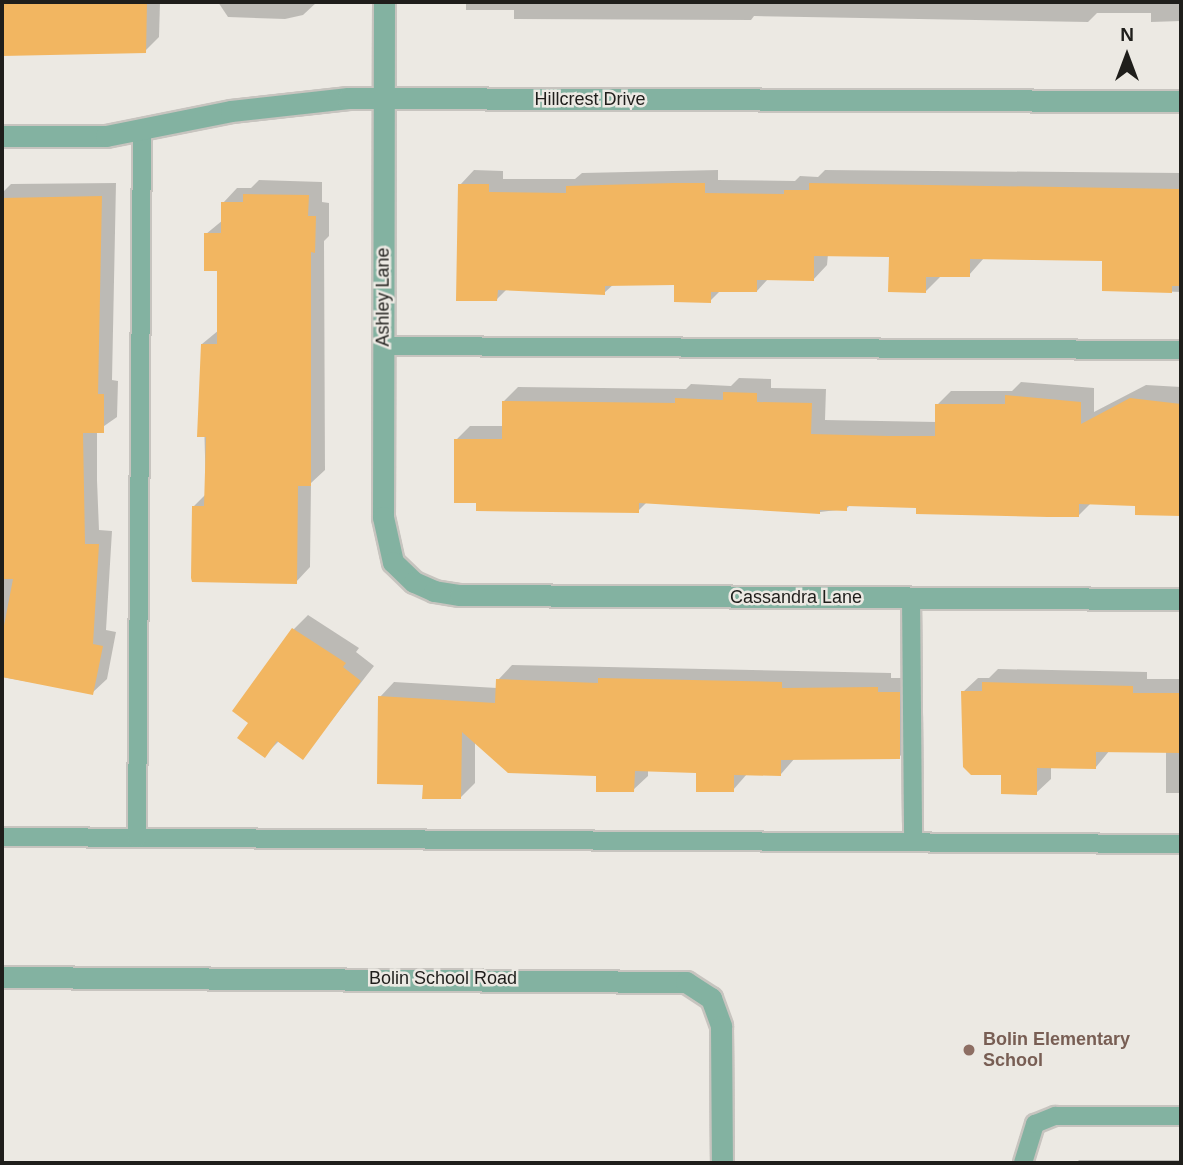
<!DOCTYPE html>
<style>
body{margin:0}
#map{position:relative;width:1183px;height:1165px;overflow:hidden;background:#ece9e3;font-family:Helvetica,sans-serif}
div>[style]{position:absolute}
.shadow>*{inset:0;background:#0003}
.building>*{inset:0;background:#f2b661}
.roads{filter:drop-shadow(2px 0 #c7c4bf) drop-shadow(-2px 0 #c7c4bf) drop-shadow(0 2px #c7c4bf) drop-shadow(0 -2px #c7c4bf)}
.lane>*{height:18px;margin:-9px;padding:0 9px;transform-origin:9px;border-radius:9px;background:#83b2a1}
.street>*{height:21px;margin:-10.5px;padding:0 10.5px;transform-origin:10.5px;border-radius:10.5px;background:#83b2a1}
.dots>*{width:19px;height:19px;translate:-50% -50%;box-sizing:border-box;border:4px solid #ece9e3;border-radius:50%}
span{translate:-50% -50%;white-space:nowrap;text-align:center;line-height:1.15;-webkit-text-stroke:5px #ece9e3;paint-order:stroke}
.street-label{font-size:18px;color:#1f1e1b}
.education-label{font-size:18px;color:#785e54;font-weight:700}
.left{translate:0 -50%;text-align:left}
.frame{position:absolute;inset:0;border:4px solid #1f1e1b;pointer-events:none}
.north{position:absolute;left:1092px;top:21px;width:70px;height:70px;-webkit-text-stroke:5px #ece9e3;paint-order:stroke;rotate:0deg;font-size:19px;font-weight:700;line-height:28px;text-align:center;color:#1f1e1b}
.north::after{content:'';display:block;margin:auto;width:24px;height:32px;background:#1f1e1b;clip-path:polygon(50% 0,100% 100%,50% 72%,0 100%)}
</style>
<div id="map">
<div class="shadow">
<div style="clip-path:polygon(2px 2px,160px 2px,159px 37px,145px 51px,2px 53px)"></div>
<div style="clip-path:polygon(218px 2px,317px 2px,303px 15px,285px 19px,228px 17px)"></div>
<div style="clip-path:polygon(466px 2px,1181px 2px,1181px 21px,1151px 22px,1151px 13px,1097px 13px,1088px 22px,754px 16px,751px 20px,514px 19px,514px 10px,466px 10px)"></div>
<div style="clip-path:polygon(474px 170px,503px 171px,503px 179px,575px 179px,582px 173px,718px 170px,718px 180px,795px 181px,800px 176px,818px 177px,825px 170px,1181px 173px,1181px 292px,1104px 289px,1104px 259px,984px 258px,969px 275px,940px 277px,926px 291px,890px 256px,828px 254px,827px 265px,813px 280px,768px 279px,757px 291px,721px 290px,710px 301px,675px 283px,614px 284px,604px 293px,507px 289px,496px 300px,460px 185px)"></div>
<div style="clip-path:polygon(259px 180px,322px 182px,322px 202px,329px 203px,329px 236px,324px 241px,325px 470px,311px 483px,310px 567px,296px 582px,194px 506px,206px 494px,202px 344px,219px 330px,219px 269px,206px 234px,223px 220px,223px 203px,237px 188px,251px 188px)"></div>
<div style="clip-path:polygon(116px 183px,112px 380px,118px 381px,117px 417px,97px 431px,97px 480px,99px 530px,112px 531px,106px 630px,116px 632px,107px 679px,92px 693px,2px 677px,2px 193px,11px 184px)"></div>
<div style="clip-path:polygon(739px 378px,771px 379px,771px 388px,826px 389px,825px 420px,937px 422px,937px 405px,951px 391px,1012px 391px,1021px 382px,1094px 388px,1094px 412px,1146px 385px,1181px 387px,1181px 514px,1137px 513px,1137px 504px,1091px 503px,1079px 515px,851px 504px,846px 509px,820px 512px,648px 501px,638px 511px,477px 502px,456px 440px,470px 426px,504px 426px,503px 402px,518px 387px,686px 389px,691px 384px,731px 386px)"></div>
<div style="clip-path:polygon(308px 615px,359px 648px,356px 652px,374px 666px,302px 758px,280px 740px,264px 756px,251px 722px,294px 629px)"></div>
<div style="clip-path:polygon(512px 665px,891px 673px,891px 678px,913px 678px,914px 743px,899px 757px,795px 758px,781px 774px,747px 774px,733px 790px,698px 772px,648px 770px,648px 776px,633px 790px,598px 774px,475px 742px,475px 783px,460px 798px,425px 783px,380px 697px,394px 682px,497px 688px,498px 680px)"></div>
<div style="clip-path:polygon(998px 669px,1147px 672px,1147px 679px,1181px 679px,1181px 793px,1166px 793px,1166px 751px,1110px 750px,1096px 767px,1051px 767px,1051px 779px,1036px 793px,1003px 774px,963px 692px,978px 678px,989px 678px)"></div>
<div style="clip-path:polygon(1079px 1160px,1181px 1160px,1181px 1163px,1076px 1163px)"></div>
</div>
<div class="building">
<div style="clip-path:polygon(2px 2px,147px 2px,146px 53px,2px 56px)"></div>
<div style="clip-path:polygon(674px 183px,705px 183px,705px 193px,784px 194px,784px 190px,809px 190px,809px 183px,1179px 189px,1179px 286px,1172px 286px,1172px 293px,1102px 291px,1102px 261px,970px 259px,970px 277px,926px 277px,926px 293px,888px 292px,889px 257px,814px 256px,814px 281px,757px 280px,757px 292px,711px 292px,711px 303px,674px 302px,674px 285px,605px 286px,605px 295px,498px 290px,497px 301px,456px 301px,458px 184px,489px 184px,489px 192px,566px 193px,566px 186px)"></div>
<div style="clip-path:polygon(243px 194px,309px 195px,308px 216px,316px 216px,315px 253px,311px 252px,311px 486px,298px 486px,297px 584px,192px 582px,191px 578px,192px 506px,204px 506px,206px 437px,197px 437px,201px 344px,217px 344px,217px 271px,204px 271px,204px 233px,221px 233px,221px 202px,243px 202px)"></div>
<div style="clip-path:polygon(102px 196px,98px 394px,104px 394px,104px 433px,83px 433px,85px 544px,99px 544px,93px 644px,103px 646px,93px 695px,2px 677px,2px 636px,13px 579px,2px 579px,2px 198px)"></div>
<div style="clip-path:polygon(723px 392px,757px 393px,757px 402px,812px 403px,811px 434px,888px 436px,935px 436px,935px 404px,1005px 404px,1005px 395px,1081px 402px,1081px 424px,1130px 398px,1181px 404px,1181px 516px,1135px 515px,1135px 506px,1079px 504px,1079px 517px,1048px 517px,916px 514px,916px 508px,847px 506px,847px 511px,820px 510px,820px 514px,639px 503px,639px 513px,476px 511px,476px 503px,454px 503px,454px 439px,502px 439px,502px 401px,675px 403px,675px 398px,723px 400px)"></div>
<div style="clip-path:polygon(292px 628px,346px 663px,343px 667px,361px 681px,303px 760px,277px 741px,265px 758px,237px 738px,248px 723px,232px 711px)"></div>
<div style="clip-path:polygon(598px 678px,782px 682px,782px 688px,878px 687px,878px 692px,900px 692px,900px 759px,781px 760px,781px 776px,734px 775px,734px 792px,696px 792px,696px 773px,635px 771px,634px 792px,596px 792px,596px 776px,508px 773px,462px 732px,461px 799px,422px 799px,423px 785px,377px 784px,378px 696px,495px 703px,496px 679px,598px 683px)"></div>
<div style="clip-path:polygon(982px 682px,1133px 686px,1133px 693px,1181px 693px,1181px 753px,1096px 752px,1096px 769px,1037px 768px,1037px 795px,1001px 794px,1001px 775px,971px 775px,963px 767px,961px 691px,982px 691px)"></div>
</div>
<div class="roads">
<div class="lane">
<div style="left:383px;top:346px;width:798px;rotate:0.29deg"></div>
<div style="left:911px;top:597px;width:245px;rotate:89.5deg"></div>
<div style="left:2px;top:837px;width:1179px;rotate:0.34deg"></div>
<div style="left:137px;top:838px;width:709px;rotate:-89.6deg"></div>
<div style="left:1023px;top:1163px;width:41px;rotate:-72.9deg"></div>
<div style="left:1035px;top:1124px;width:22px;rotate:-22deg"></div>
<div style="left:1055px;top:1116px;width:126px"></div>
</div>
<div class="street">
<div style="left:384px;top:2px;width:515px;rotate:90.11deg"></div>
<div style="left:383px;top:517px;width:46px;rotate:77.5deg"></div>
<div style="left:393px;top:562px;width:29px;rotate:44deg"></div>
<div style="left:414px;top:582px;width:22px;rotate:24deg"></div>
<div style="left:434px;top:591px;width:26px;rotate:9deg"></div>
<div style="left:460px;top:595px;width:721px;rotate:0.32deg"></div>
<div style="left:2px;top:136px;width:104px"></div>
<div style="left:106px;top:136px;width:127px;rotate:-11.3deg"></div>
<div style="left:231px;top:111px;width:118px;rotate:-6.3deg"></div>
<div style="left:348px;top:98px;width:833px;rotate:0.21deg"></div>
<div style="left:2px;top:977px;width:684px;rotate:0.42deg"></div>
<div style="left:686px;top:982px;width:30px;rotate:33deg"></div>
<div style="left:711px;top:998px;width:30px;rotate:70deg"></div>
<div style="left:721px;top:1026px;width:137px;rotate:89.6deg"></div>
</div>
</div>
<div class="dots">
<div style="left:969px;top:1050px;background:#8d6e63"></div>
</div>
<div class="street-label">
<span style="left:590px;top:99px">Hillcrest Drive</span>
<span style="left:383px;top:297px;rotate:-90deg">Ashley Lane</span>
<span style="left:796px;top:597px">Cassandra Lane</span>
<span style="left:443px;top:978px">Bolin School Road</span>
</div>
<div class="education-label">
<span class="left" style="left:983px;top:1050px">Bolin Elementary<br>School</span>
</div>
<div class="frame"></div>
<div class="north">N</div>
</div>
